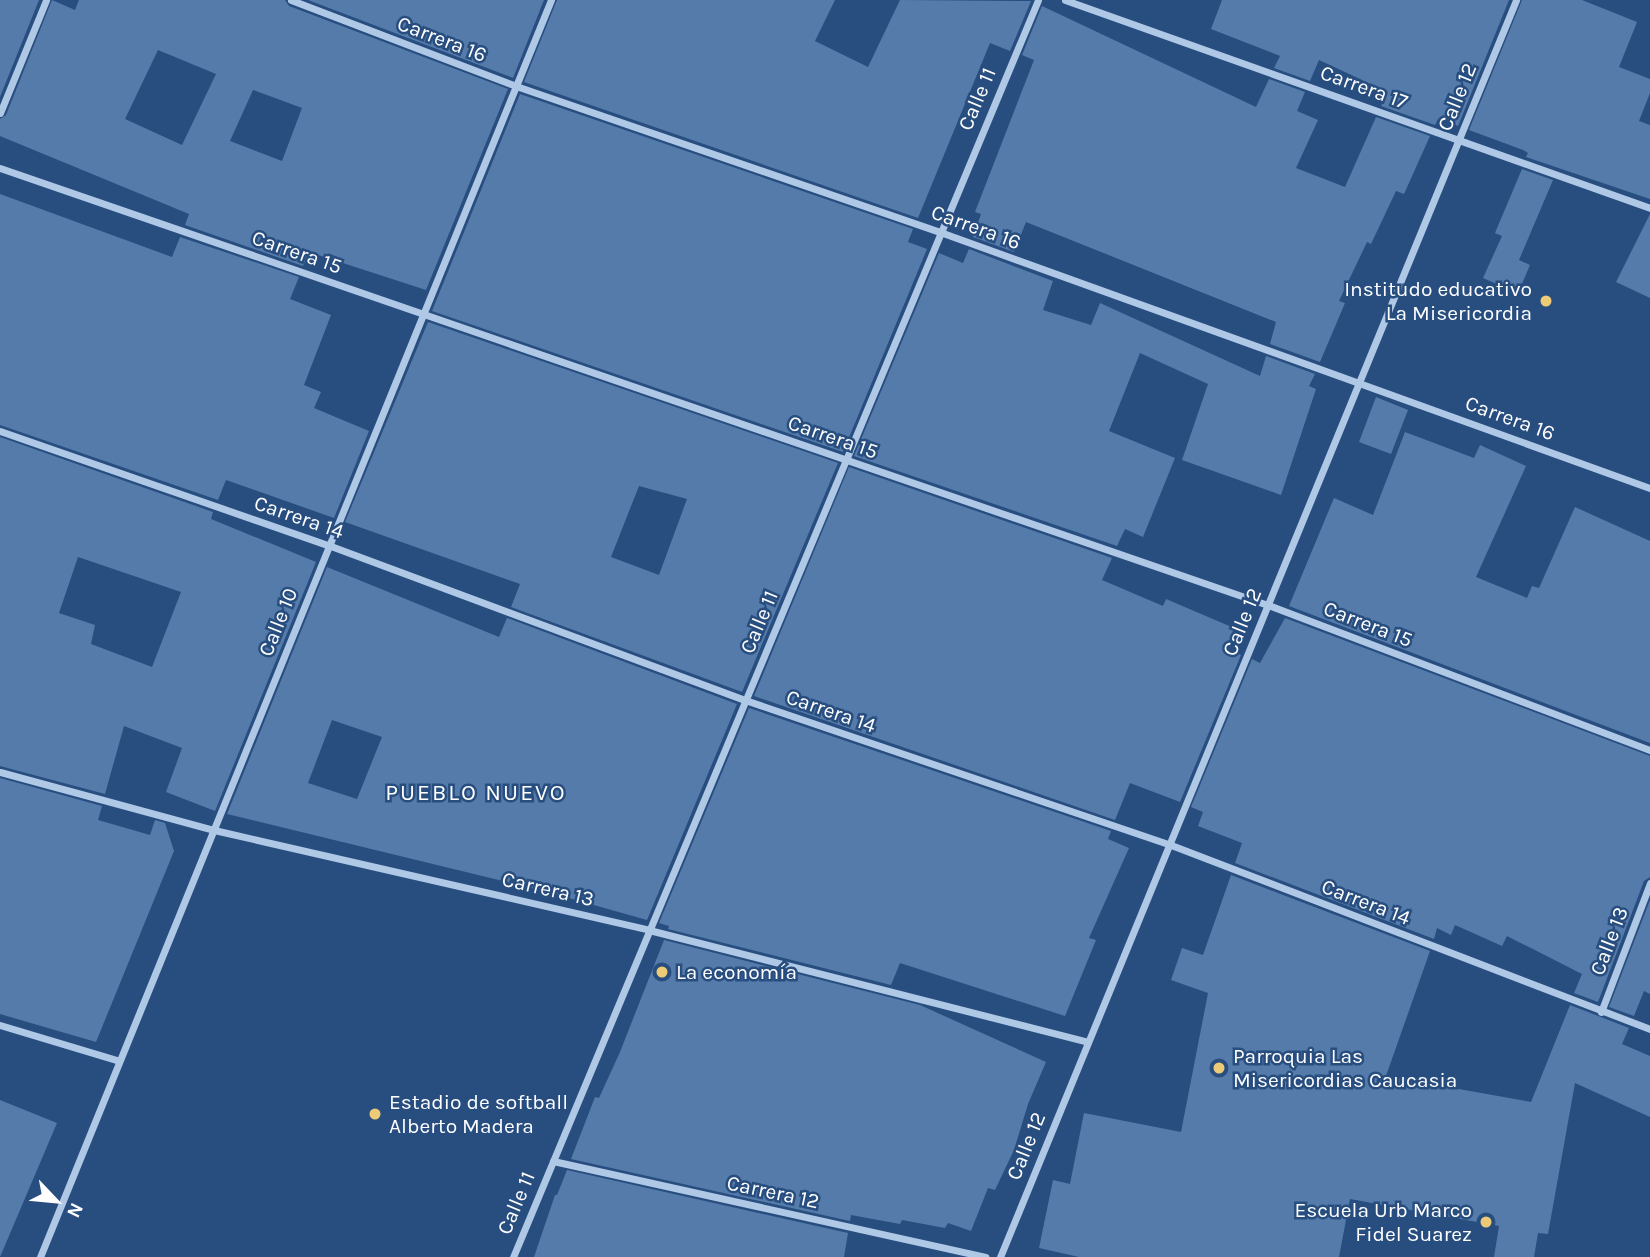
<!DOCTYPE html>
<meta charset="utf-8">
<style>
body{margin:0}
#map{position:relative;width:1650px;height:1257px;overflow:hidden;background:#284e80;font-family:Karla,sans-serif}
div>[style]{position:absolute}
.building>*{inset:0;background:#547baa}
.street>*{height:7px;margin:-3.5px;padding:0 3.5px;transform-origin:3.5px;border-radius:3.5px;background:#afc8e6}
.dots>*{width:19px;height:19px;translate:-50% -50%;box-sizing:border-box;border:4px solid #284e80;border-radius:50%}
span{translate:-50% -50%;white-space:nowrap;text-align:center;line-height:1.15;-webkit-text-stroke:5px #284e80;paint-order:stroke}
.street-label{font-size:21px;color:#fff}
.poi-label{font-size:21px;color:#fff}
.right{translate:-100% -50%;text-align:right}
.left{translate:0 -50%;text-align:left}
.neighbourhood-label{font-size:23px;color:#fff;letter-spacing:2px}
.north{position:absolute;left:21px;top:1166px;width:70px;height:70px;-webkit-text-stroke:5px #284e80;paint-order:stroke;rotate:116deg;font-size:19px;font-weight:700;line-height:28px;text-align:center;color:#fff}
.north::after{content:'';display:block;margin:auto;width:24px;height:32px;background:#fff;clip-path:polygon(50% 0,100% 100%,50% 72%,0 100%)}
</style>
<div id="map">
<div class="building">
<div style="clip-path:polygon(0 0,39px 0,0 97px)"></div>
<div style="clip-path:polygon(evenodd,52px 0,75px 10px,79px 0,285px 0,289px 6px,508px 89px,426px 290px,309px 252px,303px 266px,185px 225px,189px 214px,0 136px,0 119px,6px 115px,52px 0,158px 50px,216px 74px,182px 145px,125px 119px,158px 50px,52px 0,253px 90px,302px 108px,282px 161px,230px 141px,253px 90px)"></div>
<div style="clip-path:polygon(308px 0,544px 0,513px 78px)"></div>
<div style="clip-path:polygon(557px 0,835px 0,815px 41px,868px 67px,900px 0,1031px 1px,1010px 51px,990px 43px,918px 218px,524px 82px)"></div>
<div style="clip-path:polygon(1222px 0,1509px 0,1458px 126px,1438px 119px,1435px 125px,1381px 106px,1388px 92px,1319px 60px,1310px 81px,1274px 68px,1280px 56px,1211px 29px)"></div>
<div style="clip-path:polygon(1522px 0,1582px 0,1637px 22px,1619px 67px,1650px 79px,1650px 93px,1639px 121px,1650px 125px,1650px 199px,1526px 157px,1528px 153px,1523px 150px,1469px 130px)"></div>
<div style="clip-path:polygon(1042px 6px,1256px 107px,1269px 79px,1305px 92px,1297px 111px,1318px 120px,1296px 168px,1345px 187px,1376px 117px,1430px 136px,1404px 194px,1396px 191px,1371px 244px,1367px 242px,1339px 301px,1345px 303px,1320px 362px,1270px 344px,1276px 322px,1026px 222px,1014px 252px,973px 237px,981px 214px,975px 212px,1034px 60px,1022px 55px)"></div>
<div style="clip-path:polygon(520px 94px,913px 229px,908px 242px,927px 249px,843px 452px,432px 311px)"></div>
<div style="clip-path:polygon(1522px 169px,1553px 180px,1519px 260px,1530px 265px,1518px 293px,1483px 278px,1502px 236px,1495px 233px)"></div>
<div style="clip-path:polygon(0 194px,172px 257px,180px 237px,299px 277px,290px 299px,331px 315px,304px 385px,321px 392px,314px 408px,369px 431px,334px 518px,226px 480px,218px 500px,0 425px)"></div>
<div style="clip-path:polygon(1650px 214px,1650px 298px,1616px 282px)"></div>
<div style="clip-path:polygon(969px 249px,1053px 281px,1043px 310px,1091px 325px,1100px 303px,1260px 376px,1266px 356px,1315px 374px,1309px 386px,1316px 389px,1281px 495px,1182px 460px,1208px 384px,1140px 353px,1109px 431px,1175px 458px,1143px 537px,1125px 529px,1117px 546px,854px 456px,939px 253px,963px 263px)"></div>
<div style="clip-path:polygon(evenodd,428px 322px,838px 463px,742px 692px,511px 607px,520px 584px,345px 522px,428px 322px,639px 486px,687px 499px,659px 575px,611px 557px,639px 486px)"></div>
<div style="clip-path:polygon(1376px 397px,1408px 410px,1391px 454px,1359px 442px)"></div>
<div style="clip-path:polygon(1405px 432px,1474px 458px,1480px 445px,1526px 466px,1476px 577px,1527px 598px,1532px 586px,1539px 588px,1575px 507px,1650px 541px,1650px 743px,1289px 606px,1334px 498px,1373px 515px)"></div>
<div style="clip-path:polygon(evenodd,0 437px,213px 512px,211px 519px,316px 562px,215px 811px,166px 792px,182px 748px,124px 726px,105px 794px,0 766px,0 437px,78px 557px,181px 592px,152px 667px,91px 644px,95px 625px,59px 613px,78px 557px)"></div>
<div style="clip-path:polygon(849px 467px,1112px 558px,1102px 580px,1163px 606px,1166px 599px,1234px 628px,1226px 649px,1241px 655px,1180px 802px,1130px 783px,1115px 820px,754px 696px)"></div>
<div style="clip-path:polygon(evenodd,327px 567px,499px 637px,507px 618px,737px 704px,647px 920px,544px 891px,227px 814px,327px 567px,332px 720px,382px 737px,357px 799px,308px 783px,332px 720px)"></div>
<div style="clip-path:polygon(1285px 618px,1650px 756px,1650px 877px,1644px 881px,1598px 1002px,1574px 993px,1582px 974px,1507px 936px,1502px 946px,1455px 925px,1451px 935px,1437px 928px,1434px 939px,1235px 863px,1242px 843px,1198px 826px,1203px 812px,1191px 807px,1252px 659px,1260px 663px)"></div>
<div style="clip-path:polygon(749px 708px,1111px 831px,1108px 839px,1129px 848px,1089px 938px,1096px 940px,1065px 1016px,900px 963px,891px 985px,668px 929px,669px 926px,659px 923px)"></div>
<div style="clip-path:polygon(0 778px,102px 806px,98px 820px,150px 835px,155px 820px,165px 823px,174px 851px,96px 1042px,0 1014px)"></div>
<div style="clip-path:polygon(1231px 875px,1430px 951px,1386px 1076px,1531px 1102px,1570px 1005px,1629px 1028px,1622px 1044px,1650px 1056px,1650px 1117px,1575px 1083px,1548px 1234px,1538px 1233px,1534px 1257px,1494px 1257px,1499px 1226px,1350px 1199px,1339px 1257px,1079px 1257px,1039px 1248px,1053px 1180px,1070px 1184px,1084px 1113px,1181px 1132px,1208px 993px,1171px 980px,1182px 948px,1203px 955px)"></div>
<div style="clip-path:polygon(1650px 900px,1650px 994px,1644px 991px,1634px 1016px,1609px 1007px)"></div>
<div style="clip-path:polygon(664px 940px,920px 1005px,1046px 1062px,1028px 1104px,1014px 1150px,995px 1190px,988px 1188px,971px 1231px,948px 1223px,945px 1228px,902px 1220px,900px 1224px,851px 1215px,850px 1221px,571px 1159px,595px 1097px,599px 1098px,620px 1052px)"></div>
<div style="clip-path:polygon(0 1100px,57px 1123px,0 1257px)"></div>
<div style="clip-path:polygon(567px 1170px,848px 1233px,844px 1257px,534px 1257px,555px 1195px,557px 1195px)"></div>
</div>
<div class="street">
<div style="left:291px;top:0;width:241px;rotate:20.9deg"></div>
<div style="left:516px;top:86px;width:448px;rotate:19deg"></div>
<div style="left:940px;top:232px;width:755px;rotate:19.83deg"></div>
<div style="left:1065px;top:0;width:621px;rotate:19.57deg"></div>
<div style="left:0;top:113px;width:122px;rotate:-67.8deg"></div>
<div style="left:0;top:168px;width:1341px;rotate:19.02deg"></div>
<div style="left:1268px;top:605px;width:409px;rotate:20.8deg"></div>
<div style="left:0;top:431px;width:347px;rotate:19.2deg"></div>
<div style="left:328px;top:545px;width:445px;rotate:20.4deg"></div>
<div style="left:745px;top:700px;width:450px;rotate:18.8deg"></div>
<div style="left:1171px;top:845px;width:513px;rotate:21.01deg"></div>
<div style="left:0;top:772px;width:222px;rotate:15.2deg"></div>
<div style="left:214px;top:830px;width:446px;rotate:12.9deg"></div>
<div style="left:649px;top:930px;width:453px;rotate:14.3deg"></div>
<div style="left:1601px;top:1012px;width:138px;rotate:-69.2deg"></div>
<div style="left:0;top:1025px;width:122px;rotate:16.7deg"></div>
<div style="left:553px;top:1161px;width:443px;rotate:12.5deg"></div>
<div style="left:40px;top:1257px;width:1357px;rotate:-67.88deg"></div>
<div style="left:513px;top:1257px;width:1362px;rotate:-67.33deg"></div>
<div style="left:1000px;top:1257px;width:1359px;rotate:-67.68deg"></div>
</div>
<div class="dots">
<div style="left:1546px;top:301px;background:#edca75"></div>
<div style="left:662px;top:972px;background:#edca75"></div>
<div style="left:1219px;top:1068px;background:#edca75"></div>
<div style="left:375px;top:1114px;background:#edca75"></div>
<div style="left:1486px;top:1222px;background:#edca75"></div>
</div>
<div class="street-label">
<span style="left:442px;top:39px;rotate:21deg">Carrera 16</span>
<span style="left:1364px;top:87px;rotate:20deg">Carrera 17</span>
<span style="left:1457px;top:97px;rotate:-68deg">Calle 12</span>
<span style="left:977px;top:99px;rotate:-67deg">Calle 11</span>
<span style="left:976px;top:227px;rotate:20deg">Carrera 16</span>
<span style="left:297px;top:252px;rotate:19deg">Carrera 15</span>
<span style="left:1510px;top:418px;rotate:20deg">Carrera 16</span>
<span style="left:833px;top:437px;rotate:19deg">Carrera 15</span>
<span style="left:299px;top:517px;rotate:19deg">Carrera 14</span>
<span style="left:278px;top:622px;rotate:-68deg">Calle 10</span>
<span style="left:759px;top:622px;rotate:-67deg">Calle 11</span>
<span style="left:1242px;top:622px;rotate:-68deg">Calle 12</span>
<span style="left:1368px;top:624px;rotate:21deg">Carrera 15</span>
<span style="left:831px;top:711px;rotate:19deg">Carrera 14</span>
<span style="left:548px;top:889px;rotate:13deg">Carrera 13</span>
<span style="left:1366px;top:902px;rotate:21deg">Carrera 14</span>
<span style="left:1609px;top:941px;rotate:-69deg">Calle 13</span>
<span style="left:1026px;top:1146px;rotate:-68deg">Calle 12</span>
<span style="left:773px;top:1192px;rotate:12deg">Carrera 12</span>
<span style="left:516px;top:1203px;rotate:-67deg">Calle 11</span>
</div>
<div class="poi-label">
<span class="right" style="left:1532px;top:301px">Institudo educativo<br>La Misericordia</span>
<span class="left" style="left:676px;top:972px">La economía</span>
<span class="left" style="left:1233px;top:1068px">Parroquia Las<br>Misericordias Caucasia</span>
<span class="left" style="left:389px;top:1114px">Estadio de softball<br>Alberto Madera</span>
<span class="right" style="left:1472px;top:1222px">Escuela Urb Marco<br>Fidel Suarez</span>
</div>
<div class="neighbourhood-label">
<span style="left:476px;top:793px">PUEBLO NUEVO</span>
</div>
<div class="north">N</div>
</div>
